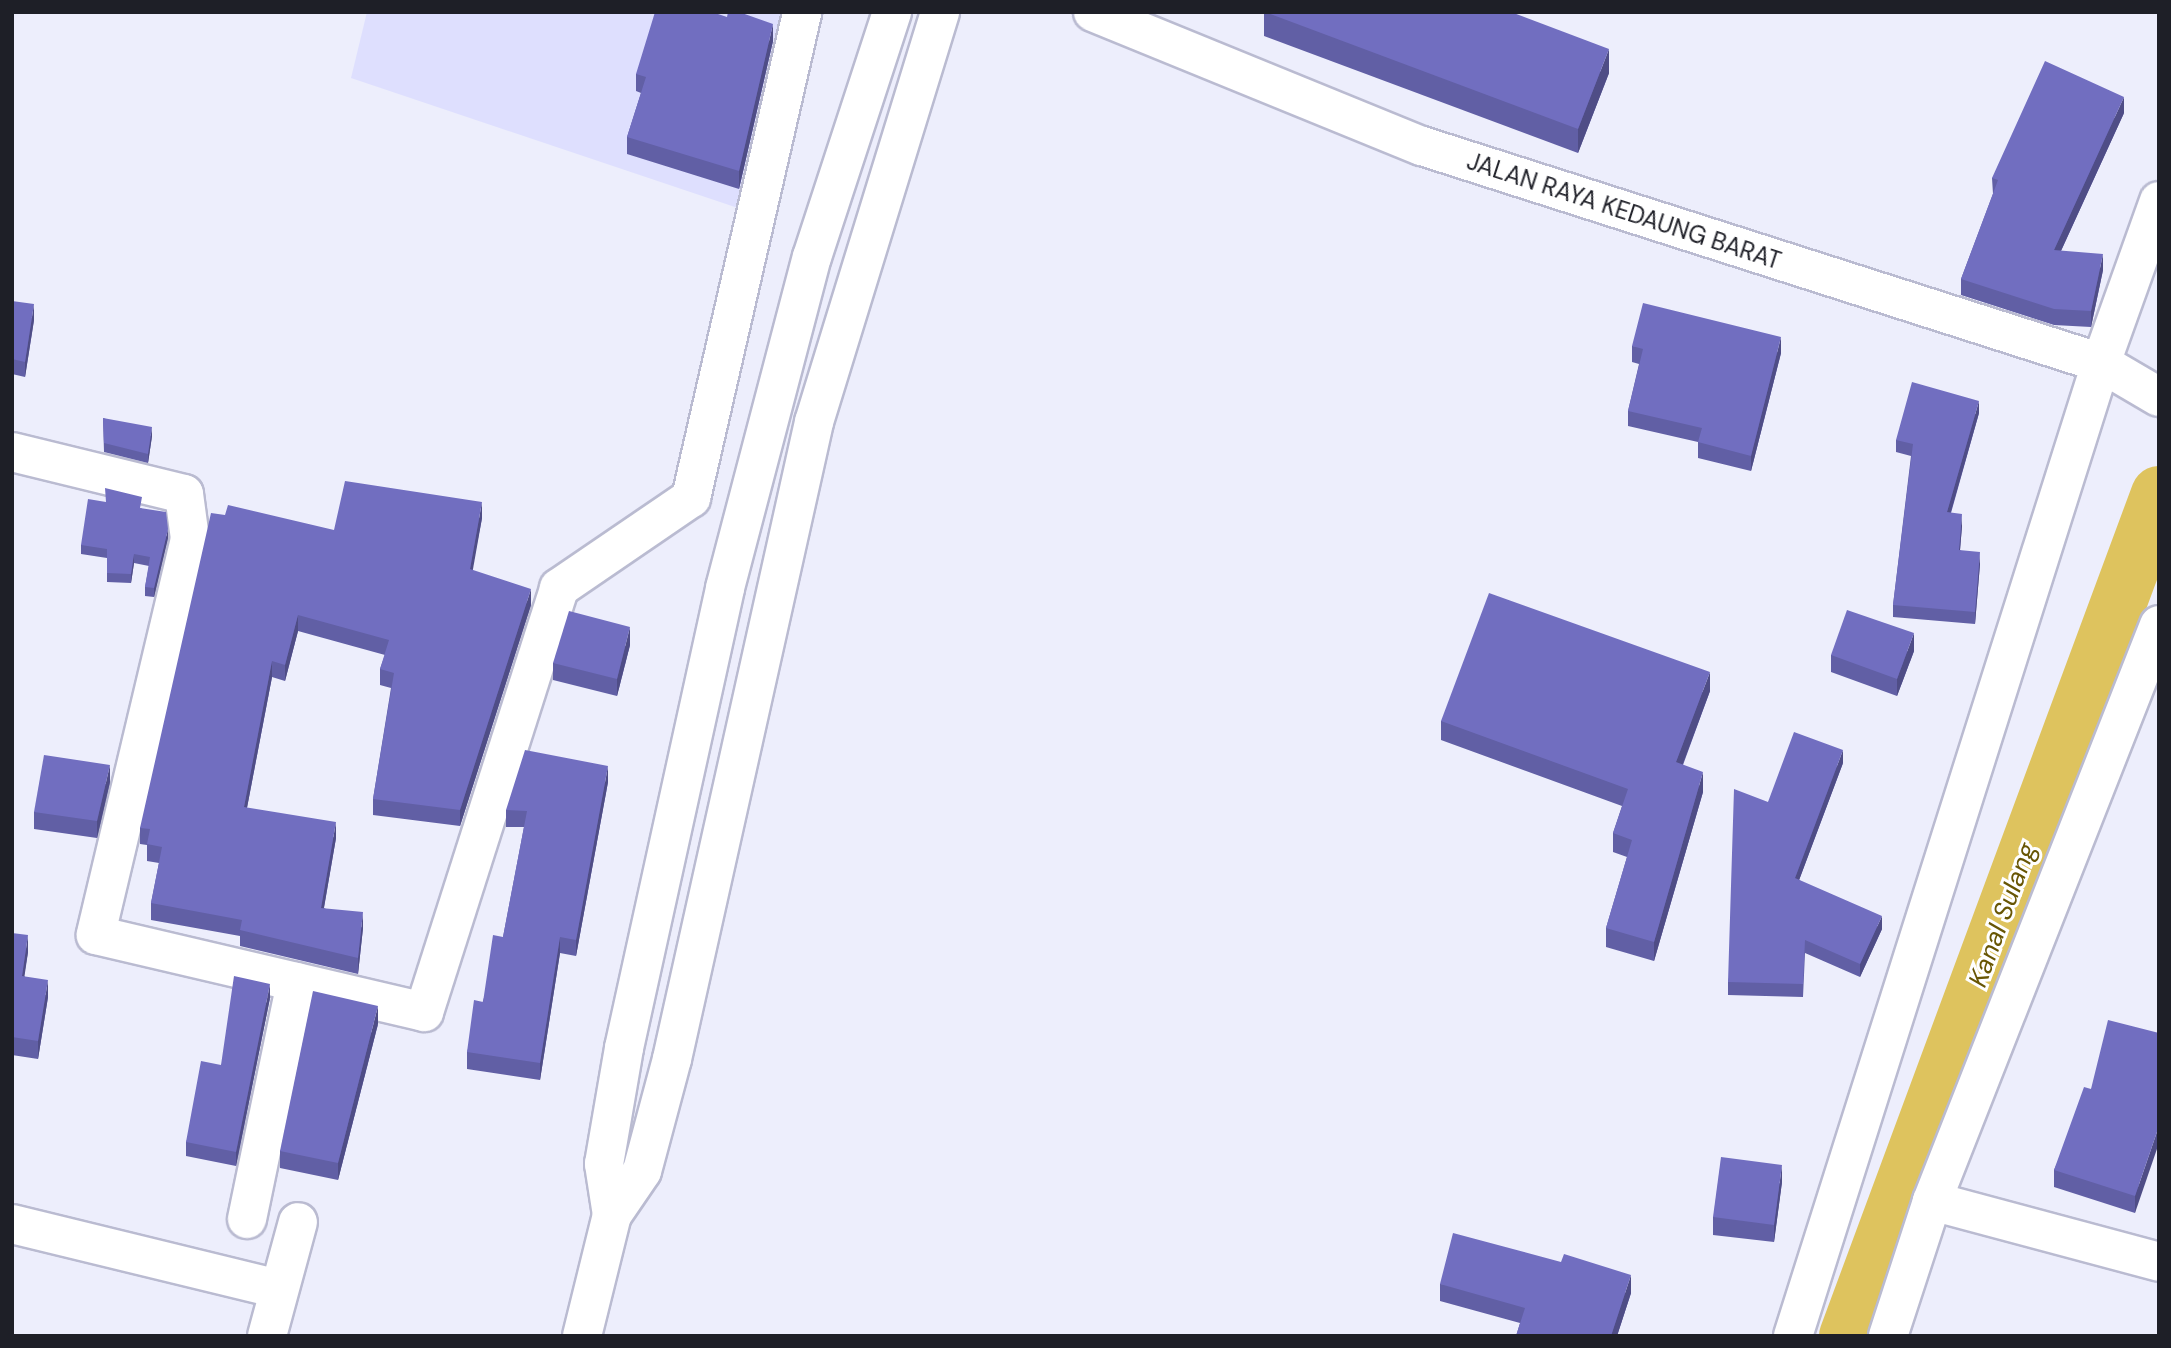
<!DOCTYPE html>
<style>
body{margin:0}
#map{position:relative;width:2171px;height:1348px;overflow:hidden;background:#edeefc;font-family:"DM Sans",sans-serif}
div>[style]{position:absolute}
.built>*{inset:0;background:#dedffe}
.canal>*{height:56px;margin:-28px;padding:0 28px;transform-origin:28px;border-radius:28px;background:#dec35e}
.roads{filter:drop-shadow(2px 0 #babbd1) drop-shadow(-2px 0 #babbd1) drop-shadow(0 2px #babbd1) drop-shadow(0 -2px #babbd1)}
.minor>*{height:38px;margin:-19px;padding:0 19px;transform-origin:19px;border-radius:19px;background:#fff}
.wall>*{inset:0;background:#615fa5}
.shaded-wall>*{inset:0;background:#4f4d86}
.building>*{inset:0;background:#716ec0}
span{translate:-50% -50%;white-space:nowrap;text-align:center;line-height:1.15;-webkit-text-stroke:6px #fff;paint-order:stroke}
.street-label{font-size:24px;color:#1e1f27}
.water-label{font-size:26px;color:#685604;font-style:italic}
.frame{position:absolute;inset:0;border:14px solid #1e1f27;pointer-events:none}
</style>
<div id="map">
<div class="built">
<div style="clip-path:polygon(367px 12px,815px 12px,768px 218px,351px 78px)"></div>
</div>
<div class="canal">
<div style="left:1847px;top:1336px;width:898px;rotate:-69.67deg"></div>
</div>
<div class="roads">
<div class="minor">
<div style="left:1093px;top:12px;width:355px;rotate:22.2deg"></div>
<div style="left:1422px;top:146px;width:713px;rotate:17.72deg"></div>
<div style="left:2101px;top:363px;width:67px;rotate:30.4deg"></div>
<div style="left:12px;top:452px;width:177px;rotate:13.7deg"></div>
<div style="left:184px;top:494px;width:45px;rotate:82.4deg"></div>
<div style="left:190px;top:539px;width:407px;rotate:103.4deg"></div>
<div style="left:96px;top:935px;width:337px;rotate:13.2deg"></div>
<div style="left:424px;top:1012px;width:445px;rotate:-72.3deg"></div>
<div style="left:559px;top:588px;width:160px;rotate:-34.3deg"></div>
<div style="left:691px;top:498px;width:499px;rotate:-77.1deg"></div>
<div style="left:1932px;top:1201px;width:235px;rotate:15deg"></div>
<div style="left:612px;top:1215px;width:52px;rotate:-98.9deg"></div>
<div style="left:604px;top:1164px;width:118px;rotate:-80.2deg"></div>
<div style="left:624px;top:1048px;width:471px;rotate:-77.6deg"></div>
<div style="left:725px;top:588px;width:342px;rotate:-75.3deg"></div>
<div style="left:812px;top:257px;width:258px;rotate:-71.9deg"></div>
<div style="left:247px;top:1219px;width:242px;rotate:-78.3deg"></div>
<div style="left:12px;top:1224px;width:274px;rotate:13.7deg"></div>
<div style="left:267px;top:1336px;width:118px;rotate:-74.8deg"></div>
<div style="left:582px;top:1336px;width:125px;rotate:-76.1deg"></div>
<div style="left:612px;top:1215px;width:53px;rotate:-55.7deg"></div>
<div style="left:642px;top:1171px;width:116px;rotate:-75deg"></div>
<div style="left:672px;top:1059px;width:653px;rotate:-77.43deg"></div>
<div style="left:814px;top:422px;width:429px;rotate:-72.9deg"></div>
<div style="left:1793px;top:1336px;width:1021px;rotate:-72.43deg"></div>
<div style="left:2101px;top:363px;width:172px;rotate:-70.3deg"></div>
<div style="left:1888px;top:1336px;width:142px;rotate:-71.9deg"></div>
<div style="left:1932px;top:1201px;width:619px;rotate:-68.49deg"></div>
</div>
</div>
<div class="wall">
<div style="clip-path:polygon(1264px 12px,1609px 73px,1578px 153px,1264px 36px)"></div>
<div style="clip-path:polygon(773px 41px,739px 189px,627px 154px,627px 137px,641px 93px,636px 91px,636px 74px)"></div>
<div style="clip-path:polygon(2124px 113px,2061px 251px,2103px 270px,2091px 327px,2054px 325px,1961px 295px,1961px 279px,1993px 194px,1992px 178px)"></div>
<div style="clip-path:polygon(12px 301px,34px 320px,25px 377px,12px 374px)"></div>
<div style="clip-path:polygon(1632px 346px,1781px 353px,1751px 471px,1698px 458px,1698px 442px,1628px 426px,1628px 411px,1639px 364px,1632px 362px)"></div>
<div style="clip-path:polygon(1979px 413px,1951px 513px,1962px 526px,1960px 550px,1980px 564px,1975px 624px,1893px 617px,1893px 605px,1911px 456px,1896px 452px,1896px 440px)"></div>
<div style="clip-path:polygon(103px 418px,152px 436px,148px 463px,104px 452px)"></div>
<div style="clip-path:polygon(141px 508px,168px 538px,154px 597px,145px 596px,145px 587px,149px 566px,134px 563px,131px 583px,107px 582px,107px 558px,81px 554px,81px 545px)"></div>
<div style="clip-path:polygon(482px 518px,472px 570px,531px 605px,460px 826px,373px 815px,373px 799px,391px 688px,380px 685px,380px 669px,385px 655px,298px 631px,285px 681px,272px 677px,247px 808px,336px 838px,324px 908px,363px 928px,358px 974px,240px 946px,240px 936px,151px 920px,151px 903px,159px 863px,147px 861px,147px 845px,140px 844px,140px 828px,334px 530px)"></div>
<div style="clip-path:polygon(630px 645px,617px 696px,553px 680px,553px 663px)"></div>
<div style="clip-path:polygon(1914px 651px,1897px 696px,1831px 672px,1831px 655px)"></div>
<div style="clip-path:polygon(1710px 691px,1683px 765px,1703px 792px,1654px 961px,1606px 947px,1606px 928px,1627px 857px,1613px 852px,1613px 833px,1622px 806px,1441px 740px,1441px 721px)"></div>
<div style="clip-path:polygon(1843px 763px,1799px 880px,1882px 929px,1860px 977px,1805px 953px,1803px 997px,1728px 995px,1728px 982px,1768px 802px)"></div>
<div style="clip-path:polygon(110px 782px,97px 838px,34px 829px,34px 812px)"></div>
<div style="clip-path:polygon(608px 782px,576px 956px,560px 953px,540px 1080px,467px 1069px,467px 1052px,503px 937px,524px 827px,506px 827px,506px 810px)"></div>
<div style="clip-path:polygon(12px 933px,28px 952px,24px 976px,48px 997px,38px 1059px,12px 1055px)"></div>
<div style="clip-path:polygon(270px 998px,236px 1166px,186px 1156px,186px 1142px,221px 1065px)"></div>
<div style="clip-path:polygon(378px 1024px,338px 1180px,280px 1168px,280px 1151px)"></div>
<div style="clip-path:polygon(2159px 1033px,2135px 1213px,2054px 1187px,2054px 1170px,2091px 1089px)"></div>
<div style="clip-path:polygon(1782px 1182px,1774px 1242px,1713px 1235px,1713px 1217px)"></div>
<div style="clip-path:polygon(1440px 1284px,1631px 1293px,1617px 1336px,1516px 1336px,1520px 1323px,1440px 1301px)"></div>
</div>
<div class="shaded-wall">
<div style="clip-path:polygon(773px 24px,773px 41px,739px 189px,739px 171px)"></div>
<div style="clip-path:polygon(1609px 49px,1609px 73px,1578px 153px,1578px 129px)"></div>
<div style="clip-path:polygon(2124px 97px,2124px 113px,2054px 266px,2054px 250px)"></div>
<div style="clip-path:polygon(2103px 254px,2103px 270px,2091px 327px,2091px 311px)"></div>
<div style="clip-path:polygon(34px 304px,34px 320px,25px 377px,25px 362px)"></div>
<div style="clip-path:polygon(1781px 337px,1781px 353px,1751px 471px,1751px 456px)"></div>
<div style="clip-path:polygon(1979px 401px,1979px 413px,1947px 525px,1947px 512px)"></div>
<div style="clip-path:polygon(152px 427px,152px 436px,148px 463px,148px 454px)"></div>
<div style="clip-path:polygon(482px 502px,482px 518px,470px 586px,470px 569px)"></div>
<div style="clip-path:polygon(1962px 514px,1962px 526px,1959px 562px,1959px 550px)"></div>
<div style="clip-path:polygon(168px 529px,168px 538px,154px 597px,154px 588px)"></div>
<div style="clip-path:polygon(1980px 552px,1980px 564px,1975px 624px,1975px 612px)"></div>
<div style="clip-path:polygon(134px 554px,134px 563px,131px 583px,131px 574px)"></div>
<div style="clip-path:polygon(531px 589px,531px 605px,460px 826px,460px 810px)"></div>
<div style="clip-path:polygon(298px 615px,298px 631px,285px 681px,285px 665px)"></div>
<div style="clip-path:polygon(630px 627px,630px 645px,617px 696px,617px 679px)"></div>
<div style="clip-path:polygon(1914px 633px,1914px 651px,1897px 696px,1897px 679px)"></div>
<div style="clip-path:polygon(272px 661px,272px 677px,244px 823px,244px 807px)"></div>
<div style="clip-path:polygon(1710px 672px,1710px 691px,1676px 782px,1676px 762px)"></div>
<div style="clip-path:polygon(1843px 750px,1843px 763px,1795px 891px,1795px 878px)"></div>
<div style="clip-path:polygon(110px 765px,110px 782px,97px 838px,97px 821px)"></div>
<div style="clip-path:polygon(608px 766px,608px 782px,576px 956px,576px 940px)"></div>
<div style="clip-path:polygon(1703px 772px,1703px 792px,1654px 961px,1654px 942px)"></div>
<div style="clip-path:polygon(336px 822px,336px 838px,321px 924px,321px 908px)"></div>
<div style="clip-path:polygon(363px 912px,363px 928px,358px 974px,358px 958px)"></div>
<div style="clip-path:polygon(1882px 916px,1882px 929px,1860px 977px,1860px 964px)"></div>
<div style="clip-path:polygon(28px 935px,28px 952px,22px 993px,22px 976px)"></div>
<div style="clip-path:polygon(560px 937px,560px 953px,540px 1080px,540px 1063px)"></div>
<div style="clip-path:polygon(48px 980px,48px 997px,38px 1059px,38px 1041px)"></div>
<div style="clip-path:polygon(270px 984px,270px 998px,236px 1166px,236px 1152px)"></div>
<div style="clip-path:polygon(378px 1006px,378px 1024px,338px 1180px,338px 1163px)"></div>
<div style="clip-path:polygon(2159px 1126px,2159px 1143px,2135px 1213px,2135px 1196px)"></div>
<div style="clip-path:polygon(1782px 1165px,1782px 1182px,1774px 1242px,1774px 1225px)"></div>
<div style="clip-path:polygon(1631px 1275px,1631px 1293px,1617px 1336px,1611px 1336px)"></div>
</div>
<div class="building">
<div style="clip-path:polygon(655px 12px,712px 12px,727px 17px,728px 12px,739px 12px,773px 24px,739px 171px,627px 137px,646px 77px,636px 74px)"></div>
<div style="clip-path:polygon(1265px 12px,1511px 12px,1609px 49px,1578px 129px)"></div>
<div style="clip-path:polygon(2045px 61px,2124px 97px,2054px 250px,2103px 254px,2091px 311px,2054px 309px,1961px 279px,1998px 180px,1992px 178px)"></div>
<div style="clip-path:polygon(12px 301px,34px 304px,25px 362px,12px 359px)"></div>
<div style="clip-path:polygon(1643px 303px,1781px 337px,1751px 456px,1698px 442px,1702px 428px,1628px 411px,1643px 349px,1632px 346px)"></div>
<div style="clip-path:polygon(1912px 382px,1979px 401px,1947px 512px,1962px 514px,1959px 550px,1980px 552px,1975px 612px,1893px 605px,1913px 444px,1896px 440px)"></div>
<div style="clip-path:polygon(103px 418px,152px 427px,148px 454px,104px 443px)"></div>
<div style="clip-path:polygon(345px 481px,482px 502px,470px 569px,531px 589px,460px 810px,373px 799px,394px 673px,380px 669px,389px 640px,298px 615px,285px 665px,272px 661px,244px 807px,336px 822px,321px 908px,363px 912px,358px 958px,240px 930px,242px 920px,151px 903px,162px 847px,147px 844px,150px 829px,140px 828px,211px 513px,225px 515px,228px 505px,334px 530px)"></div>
<div style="clip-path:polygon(105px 488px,142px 497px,140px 508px,166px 512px,168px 529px,154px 588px,145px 587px,150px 557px,134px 554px,131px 574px,107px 573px,107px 549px,81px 545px,88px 499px,106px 502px)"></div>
<div style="clip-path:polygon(1489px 593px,1710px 672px,1676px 762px,1703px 772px,1654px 942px,1606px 928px,1632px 840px,1613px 833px,1628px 789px,1441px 721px)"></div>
<div style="clip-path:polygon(1847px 610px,1914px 633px,1897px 679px,1831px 655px)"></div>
<div style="clip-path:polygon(569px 611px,630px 627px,617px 679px,553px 663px)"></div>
<div style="clip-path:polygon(1794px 732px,1843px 750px,1795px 878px,1882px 916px,1860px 964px,1805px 940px,1803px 984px,1728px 982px,1734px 789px,1768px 802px)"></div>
<div style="clip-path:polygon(525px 750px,608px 766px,576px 940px,560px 937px,540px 1063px,467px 1052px,474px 1000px,483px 1002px,493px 935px,503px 937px,527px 811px,506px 810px)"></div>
<div style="clip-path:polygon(44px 755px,110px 765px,97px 821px,34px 812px)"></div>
<div style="clip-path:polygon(12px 933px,28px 935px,22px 976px,48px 980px,38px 1041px,12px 1037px)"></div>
<div style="clip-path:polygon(234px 976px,270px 984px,236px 1152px,186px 1142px,201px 1061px,221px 1065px)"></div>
<div style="clip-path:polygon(313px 991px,378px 1006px,338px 1163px,280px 1151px)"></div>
<div style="clip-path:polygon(2108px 1020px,2159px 1033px,2159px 1126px,2135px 1196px,2054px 1170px,2084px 1087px,2091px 1089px)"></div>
<div style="clip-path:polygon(1721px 1157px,1782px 1165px,1774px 1225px,1713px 1217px)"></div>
<div style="clip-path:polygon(1453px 1233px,1561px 1262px,1564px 1254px,1631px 1275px,1611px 1336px,1516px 1336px,1525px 1308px,1440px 1284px)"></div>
</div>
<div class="street-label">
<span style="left:1624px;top:211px;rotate:18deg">JALAN RAYA KEDAUNG BARAT</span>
</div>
<div class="water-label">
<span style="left:2003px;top:915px;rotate:-70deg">Kanal Sulang</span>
</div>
<div class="frame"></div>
</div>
